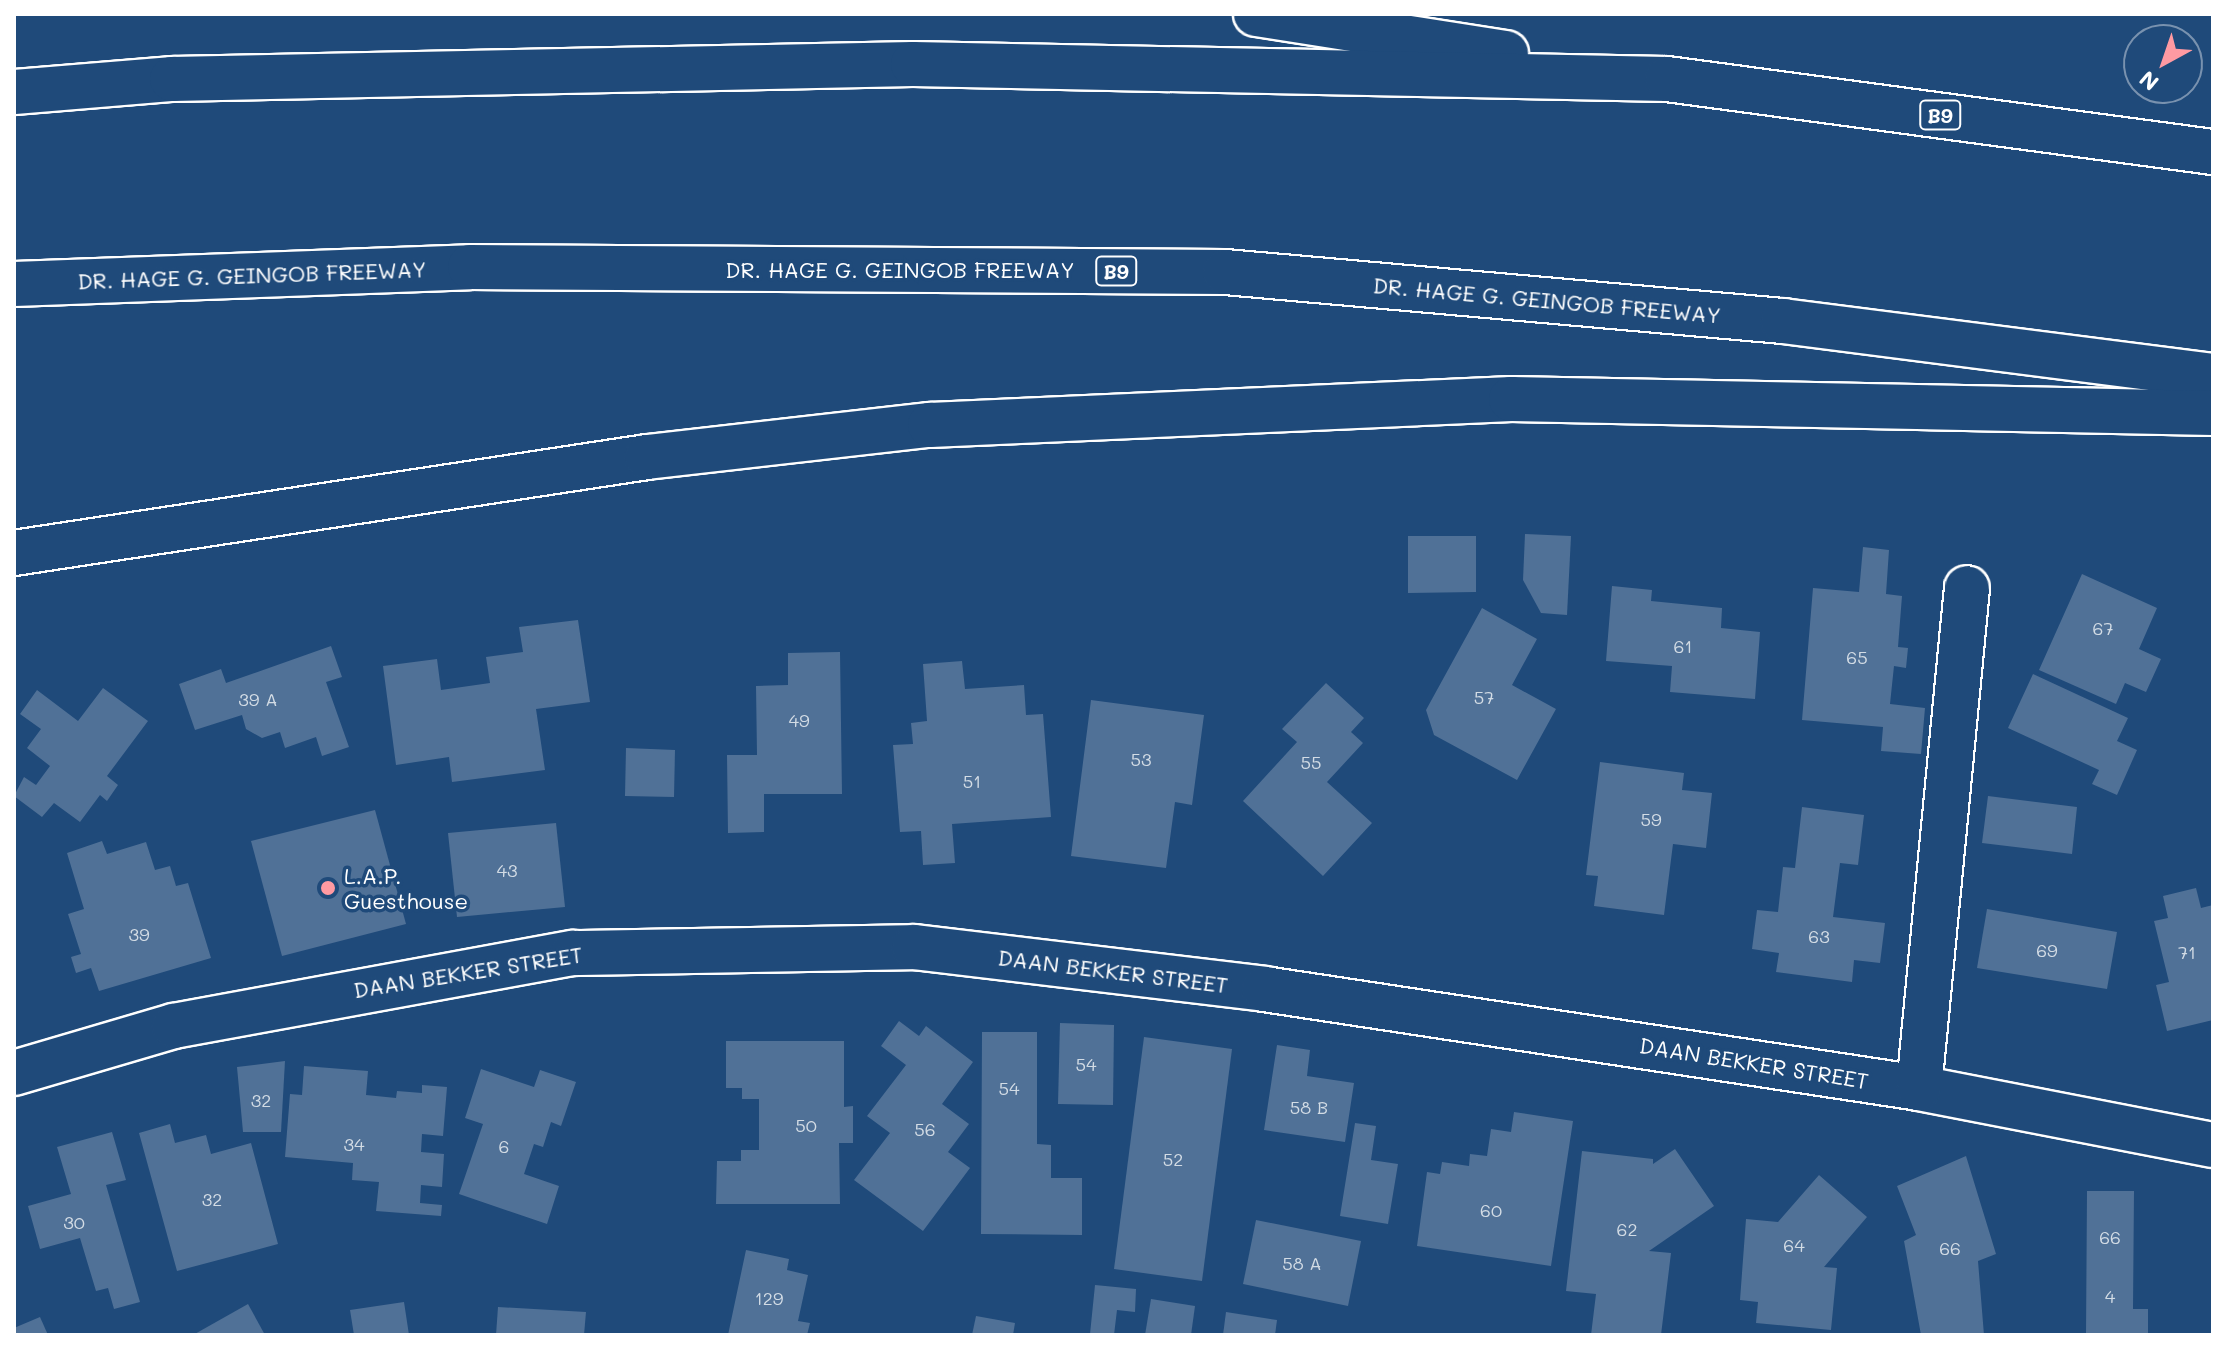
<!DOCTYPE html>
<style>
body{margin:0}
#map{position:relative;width:2227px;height:1349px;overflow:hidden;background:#1f4a7a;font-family:Mali,sans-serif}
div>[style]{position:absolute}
.building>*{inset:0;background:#507197}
.roads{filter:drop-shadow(2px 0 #fff) drop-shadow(-2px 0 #fff) drop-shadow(0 2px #fff) drop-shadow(0 -2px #fff)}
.minor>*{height:44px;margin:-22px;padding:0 22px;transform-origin:22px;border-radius:22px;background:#1f4a7a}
.highway>*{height:44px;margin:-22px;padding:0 22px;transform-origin:22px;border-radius:22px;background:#1f4a7a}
.dots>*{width:22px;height:22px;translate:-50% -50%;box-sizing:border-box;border:4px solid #1f4a7a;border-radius:50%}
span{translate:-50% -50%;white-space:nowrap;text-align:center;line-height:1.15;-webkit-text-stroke:7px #1f4a7a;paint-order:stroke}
.number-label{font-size:18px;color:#d3dce5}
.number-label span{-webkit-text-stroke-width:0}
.shield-label span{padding:2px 6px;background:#1f4a7a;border:2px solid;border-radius:6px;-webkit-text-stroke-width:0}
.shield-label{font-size:20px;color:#fff;font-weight:700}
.street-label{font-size:22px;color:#fff}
.poi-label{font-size:22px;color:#fff}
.left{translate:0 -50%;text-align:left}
.frame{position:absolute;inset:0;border:16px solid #fff;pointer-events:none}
.north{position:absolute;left:2123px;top:24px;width:80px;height:80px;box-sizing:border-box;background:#1f4a7a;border:2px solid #7992af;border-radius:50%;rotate:220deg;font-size:22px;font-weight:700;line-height:32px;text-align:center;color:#fff}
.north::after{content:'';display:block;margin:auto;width:28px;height:36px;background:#ff9aa2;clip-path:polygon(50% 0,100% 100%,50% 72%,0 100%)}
</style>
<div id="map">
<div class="building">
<div style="clip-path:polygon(1525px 534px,1571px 536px,1567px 615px,1541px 613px,1523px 580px)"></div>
<div style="clip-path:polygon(1408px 536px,1476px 536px,1476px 592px,1408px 593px)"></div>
<div style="clip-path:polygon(1863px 547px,1889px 550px,1886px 594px,1902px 596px,1898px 647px,1908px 648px,1906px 668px,1894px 666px,1890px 704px,1925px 708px,1921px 754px,1881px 751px,1883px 727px,1802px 720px,1813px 588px,1859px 592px)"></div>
<div style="clip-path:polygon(2082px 574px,2157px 608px,2139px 649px,2161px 659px,2146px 692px,2125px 683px,2116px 704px,2039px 670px)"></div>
<div style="clip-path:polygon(1612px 586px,1652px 590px,1651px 601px,1722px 608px,1721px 628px,1760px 632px,1755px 699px,1670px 692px,1672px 666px,1606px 661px)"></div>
<div style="clip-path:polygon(1482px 608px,1537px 639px,1512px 685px,1556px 709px,1517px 780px,1434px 735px,1426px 710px)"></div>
<div style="clip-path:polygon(578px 620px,590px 702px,536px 709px,545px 770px,452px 782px,449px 757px,396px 765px,383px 666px,437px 659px,441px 690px,490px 683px,486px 657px,523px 652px,519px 627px)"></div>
<div style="clip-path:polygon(331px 646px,342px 677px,326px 682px,349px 747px,322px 756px,316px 737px,285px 748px,280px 732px,262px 738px,246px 729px,242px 715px,195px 730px,179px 684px,221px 669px,226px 683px)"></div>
<div style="clip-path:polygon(840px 652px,842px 794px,764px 794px,764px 832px,728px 833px,727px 755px,757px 755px,756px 686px,788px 685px,788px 653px)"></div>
<div style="clip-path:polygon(962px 661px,965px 689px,1024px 685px,1026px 715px,1043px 714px,1051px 817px,952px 824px,955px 863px,923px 865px,921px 831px,900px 832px,893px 745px,913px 744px,911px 723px,927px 721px,923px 664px)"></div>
<div style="clip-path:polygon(2033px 674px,2128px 718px,2117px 741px,2137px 750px,2117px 795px,2092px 784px,2099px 770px,2008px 728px)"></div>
<div style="clip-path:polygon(1326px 683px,1364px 718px,1351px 732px,1363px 743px,1327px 782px,1372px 823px,1323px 876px,1243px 801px,1297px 742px,1282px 729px)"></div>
<div style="clip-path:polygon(103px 688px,148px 721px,107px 776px,118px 785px,107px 801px,100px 795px,80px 822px,54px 803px,42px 817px,14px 796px,24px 777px,36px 785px,50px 766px,27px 748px,41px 729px,20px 714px,37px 690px,78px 721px)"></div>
<div style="clip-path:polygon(1091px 700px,1204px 715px,1192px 805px,1175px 802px,1166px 868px,1071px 856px)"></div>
<div style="clip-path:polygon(626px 748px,675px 750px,674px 797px,625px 796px)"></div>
<div style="clip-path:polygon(1600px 762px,1684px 773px,1682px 790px,1712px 793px,1706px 848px,1673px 844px,1664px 915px,1594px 906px,1598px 876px,1586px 875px)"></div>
<div style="clip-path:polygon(1988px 796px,2077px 807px,2072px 854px,1982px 843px)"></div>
<div style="clip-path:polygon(1802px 807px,1864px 815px,1858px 865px,1840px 863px,1833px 917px,1885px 923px,1880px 963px,1854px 960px,1852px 982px,1776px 972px,1779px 953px,1752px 949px,1757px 910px,1778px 912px,1783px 867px,1795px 868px)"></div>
<div style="clip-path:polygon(375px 810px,406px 924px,282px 956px,251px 841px)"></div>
<div style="clip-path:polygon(556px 823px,565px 907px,457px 917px,448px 833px)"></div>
<div style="clip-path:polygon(102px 841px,107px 854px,146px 842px,155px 870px,170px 866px,176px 886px,188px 883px,211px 958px,99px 991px,91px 968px,76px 973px,71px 957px,81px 954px,68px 914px,84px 909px,67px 853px)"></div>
<div style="clip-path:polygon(2196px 888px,2201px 908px,2213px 905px,2213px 1020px,2167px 1031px,2156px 985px,2169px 982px,2154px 921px,2168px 918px,2163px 896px)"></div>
<div style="clip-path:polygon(1987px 909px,2117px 932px,2107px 989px,1977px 968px)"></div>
<div style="clip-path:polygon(899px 1021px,919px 1036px,926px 1026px,973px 1062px,942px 1104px,969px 1124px,948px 1152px,970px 1168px,923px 1231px,854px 1180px,890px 1133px,867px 1116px,906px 1065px,881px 1046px)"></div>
<div style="clip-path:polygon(1060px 1023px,1114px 1025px,1113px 1105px,1058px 1104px)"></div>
<div style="clip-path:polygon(982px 1032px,1037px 1032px,1037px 1144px,1051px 1145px,1051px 1178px,1082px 1178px,1082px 1235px,981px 1234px)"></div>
<div style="clip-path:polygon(1144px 1037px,1232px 1049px,1202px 1281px,1114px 1269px)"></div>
<div style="clip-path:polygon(726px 1041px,844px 1041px,844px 1107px,853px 1106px,853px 1143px,839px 1143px,840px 1204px,716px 1204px,717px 1161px,741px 1161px,741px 1150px,759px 1150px,759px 1099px,742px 1099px,742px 1088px,726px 1088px)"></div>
<div style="clip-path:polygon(1277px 1045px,1310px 1050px,1307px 1076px,1354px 1083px,1345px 1142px,1264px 1130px)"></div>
<div style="clip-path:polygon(285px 1061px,281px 1132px,243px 1132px,237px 1067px)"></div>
<div style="clip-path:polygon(304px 1066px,368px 1071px,366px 1095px,396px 1098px,397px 1091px,422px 1093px,422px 1085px,447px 1087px,443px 1136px,422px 1134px,421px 1152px,444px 1154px,442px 1187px,421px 1185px,420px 1203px,442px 1205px,441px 1216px,376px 1211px,379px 1182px,352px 1180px,353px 1163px,285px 1157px,290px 1094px,302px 1095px)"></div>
<div style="clip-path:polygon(481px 1069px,534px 1087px,540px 1070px,576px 1082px,561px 1126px,551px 1122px,543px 1147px,534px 1144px,524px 1174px,559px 1186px,547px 1224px,459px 1194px,483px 1124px,465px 1118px)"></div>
<div style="clip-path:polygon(1514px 1112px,1573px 1121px,1551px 1266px,1417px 1246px,1427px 1172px,1440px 1174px,1442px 1162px,1469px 1166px,1470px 1154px,1487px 1156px,1491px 1129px,1511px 1132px)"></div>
<div style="clip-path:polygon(1355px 1123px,1376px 1126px,1371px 1160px,1398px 1164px,1388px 1224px,1340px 1216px)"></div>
<div style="clip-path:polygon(170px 1124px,175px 1143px,206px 1135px,211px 1154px,251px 1143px,278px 1244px,177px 1271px,139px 1133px)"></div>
<div style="clip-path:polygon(112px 1132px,126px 1180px,106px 1185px,140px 1302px,114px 1309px,108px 1288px,96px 1291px,80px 1238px,40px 1249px,28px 1206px,71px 1194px,57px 1147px)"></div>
<div style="clip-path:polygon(1675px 1149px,1714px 1206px,1649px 1251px,1671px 1253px,1661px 1335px,1591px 1335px,1596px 1294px,1566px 1291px,1582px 1151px,1653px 1159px,1653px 1164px)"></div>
<div style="clip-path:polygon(1966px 1156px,1996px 1254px,1978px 1261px,1984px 1335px,1921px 1335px,1904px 1241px,1916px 1235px,1897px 1186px)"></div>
<div style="clip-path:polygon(1819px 1175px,1867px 1217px,1824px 1267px,1837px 1268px,1831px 1330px,1756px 1323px,1758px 1302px,1740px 1300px,1746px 1219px,1778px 1222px)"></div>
<div style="clip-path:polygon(2087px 1191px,2134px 1191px,2133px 1309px,2148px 1309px,2148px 1335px,2086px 1335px)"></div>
<div style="clip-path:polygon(1256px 1220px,1361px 1241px,1348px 1306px,1243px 1284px)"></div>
<div style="clip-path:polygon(746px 1250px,789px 1259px,787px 1270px,808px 1275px,798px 1321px,810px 1323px,807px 1335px,728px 1335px)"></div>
<div style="clip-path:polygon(1095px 1285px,1136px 1289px,1135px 1312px,1117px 1310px,1114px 1335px,1090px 1334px)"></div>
<div style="clip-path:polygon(1151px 1299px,1195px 1306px,1191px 1335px,1145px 1335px)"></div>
<div style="clip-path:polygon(404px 1302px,409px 1335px,354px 1335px,350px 1310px)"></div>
<div style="clip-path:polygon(248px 1304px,265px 1335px,193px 1335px)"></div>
<div style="clip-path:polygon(498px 1307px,586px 1312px,584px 1335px,496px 1335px)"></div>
<div style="clip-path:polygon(1226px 1312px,1277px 1320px,1275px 1335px,1223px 1335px)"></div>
<div style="clip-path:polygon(976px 1316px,1015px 1323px,1013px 1335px,972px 1335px)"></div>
<div style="clip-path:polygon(40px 1317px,48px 1335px,14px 1335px,14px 1328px)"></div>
</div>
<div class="roads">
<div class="minor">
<div style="left:14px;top:1073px;width:167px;rotate:-16.4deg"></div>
<div style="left:174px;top:1026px;width:406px;rotate:-10.4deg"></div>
<div style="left:573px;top:953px;width:341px;rotate:-1deg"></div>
<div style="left:914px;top:947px;width:353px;rotate:6.8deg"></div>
<div style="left:1264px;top:989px;width:662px;rotate:8.59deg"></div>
<div style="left:1919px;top:1088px;width:299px;rotate:11deg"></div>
<div style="left:1919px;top:1088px;width:502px;rotate:-84.52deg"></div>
</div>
<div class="highway">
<div style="left:1256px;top:14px;width:253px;rotate:8.9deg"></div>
<div style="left:14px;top:92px;width:159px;rotate:-4.7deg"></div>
<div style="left:172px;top:79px;width:741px;rotate:-1.16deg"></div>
<div style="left:913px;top:64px;width:754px;rotate:1.14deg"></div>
<div style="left:1667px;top:79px;width:551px;rotate:7.62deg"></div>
<div style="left:14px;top:284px;width:456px;rotate:-2.1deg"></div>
<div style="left:470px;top:267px;width:755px;rotate:0.38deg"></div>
<div style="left:1225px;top:272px;width:560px;rotate:5.02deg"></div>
<div style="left:1783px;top:321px;width:434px;rotate:7.3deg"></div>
<div style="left:14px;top:553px;width:640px;rotate:-8.62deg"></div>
<div style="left:647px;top:457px;width:285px;rotate:-6.5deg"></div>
<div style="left:930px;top:425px;width:582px;rotate:-2.56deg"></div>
<div style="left:1511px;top:399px;width:702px;rotate:1.14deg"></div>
</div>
</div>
<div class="dots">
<div style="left:328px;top:888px;background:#ff9aa2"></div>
</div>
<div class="number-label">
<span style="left:2103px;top:628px">67</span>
<span style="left:1683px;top:646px">61</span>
<span style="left:1857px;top:657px">65</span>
<span style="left:1484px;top:697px">57</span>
<span style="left:258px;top:699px">39 A</span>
<span style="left:799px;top:720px">49</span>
<span style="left:1141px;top:759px">53</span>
<span style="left:1311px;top:762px">55</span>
<span style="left:972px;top:781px">51</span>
<span style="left:1651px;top:819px">59</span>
<span style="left:507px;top:870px">43</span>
<span style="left:139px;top:934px">39</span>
<span style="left:1819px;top:936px">63</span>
<span style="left:2047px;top:950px">69</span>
<span style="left:2187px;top:952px">71</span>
<span style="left:1086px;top:1064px">54</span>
<span style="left:1009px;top:1088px">54</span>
<span style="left:261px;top:1100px">32</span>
<span style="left:1309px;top:1107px">58 B</span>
<span style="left:806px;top:1125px">50</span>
<span style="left:925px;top:1129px">56</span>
<span style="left:354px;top:1144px">34</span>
<span style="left:504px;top:1146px">6</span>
<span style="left:1173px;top:1159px">52</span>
<span style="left:212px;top:1199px">32</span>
<span style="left:1491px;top:1210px">60</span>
<span style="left:74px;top:1222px">30</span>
<span style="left:1627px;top:1229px">62</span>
<span style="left:2110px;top:1237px">66</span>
<span style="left:1794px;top:1245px">64</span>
<span style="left:1950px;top:1248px">66</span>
<span style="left:1302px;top:1263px">58 A</span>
<span style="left:2110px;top:1296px">4</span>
<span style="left:769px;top:1298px">129</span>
</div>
<div class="shield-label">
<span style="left:1940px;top:115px">B9</span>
<span style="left:1116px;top:271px">B9</span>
</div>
<div class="street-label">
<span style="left:900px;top:270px">DR. HAGE G. GEINGOB FREEWAY</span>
<span style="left:252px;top:275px;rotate:-2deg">DR. HAGE G. GEINGOB FREEWAY</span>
<span style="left:1547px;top:300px;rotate:5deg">DR. HAGE G. GEINGOB FREEWAY</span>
<span style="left:1113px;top:971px;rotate:7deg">DAAN BEKKER STREET</span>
<span style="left:468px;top:972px;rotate:-9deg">DAAN BEKKER STREET</span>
<span style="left:1754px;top:1063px;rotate:9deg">DAAN BEKKER STREET</span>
</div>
<div class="poi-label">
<span class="left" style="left:344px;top:888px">L.A.P.<br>Guesthouse</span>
</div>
<div class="frame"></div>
<div class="north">N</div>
</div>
